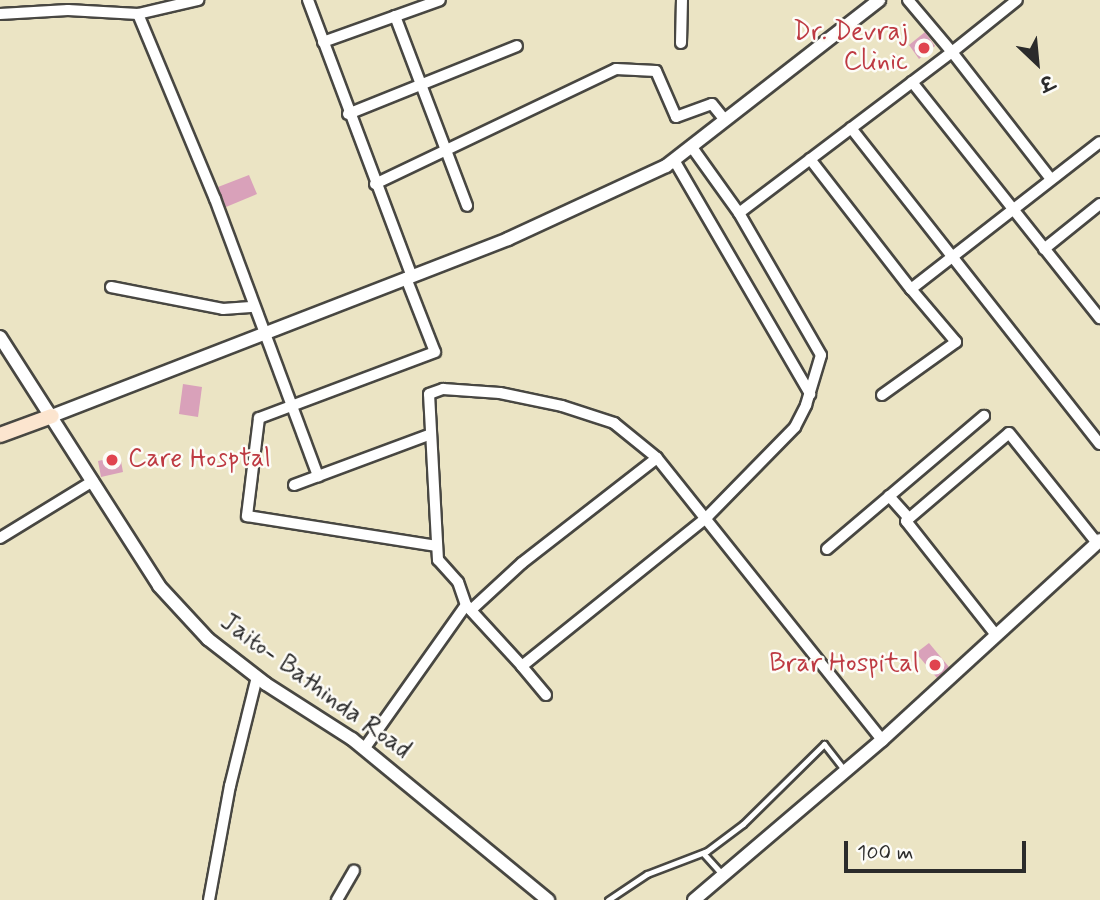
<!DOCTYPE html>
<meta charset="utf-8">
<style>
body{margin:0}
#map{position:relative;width:1100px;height:900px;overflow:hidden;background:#ebe4c4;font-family:Mynerve,"Playpen Sans Deva",sans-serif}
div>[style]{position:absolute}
.building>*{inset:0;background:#d9a1ba}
.roads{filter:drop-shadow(2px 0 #484742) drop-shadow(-2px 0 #484742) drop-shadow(0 2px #484742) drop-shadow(0 -2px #484742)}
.service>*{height:5px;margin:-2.5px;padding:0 2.5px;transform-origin:2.5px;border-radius:2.5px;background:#fff}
.minor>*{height:10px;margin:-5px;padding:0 5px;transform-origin:5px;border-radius:5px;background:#fff}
.tertiary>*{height:12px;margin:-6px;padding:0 6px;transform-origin:6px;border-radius:6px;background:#fff}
.secondary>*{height:14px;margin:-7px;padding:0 7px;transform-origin:7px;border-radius:7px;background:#fce5cf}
.dots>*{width:19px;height:19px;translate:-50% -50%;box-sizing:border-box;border:4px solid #fdfcf7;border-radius:50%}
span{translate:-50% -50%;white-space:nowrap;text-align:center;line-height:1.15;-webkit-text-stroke:5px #fdfcf7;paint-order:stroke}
.health-label{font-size:26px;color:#be3a42}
.right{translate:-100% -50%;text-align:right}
.left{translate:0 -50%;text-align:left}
.street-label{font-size:26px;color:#2b2b2b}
.north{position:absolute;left:1002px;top:28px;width:70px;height:70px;-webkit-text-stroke:5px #fdfcf7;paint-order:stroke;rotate:154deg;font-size:19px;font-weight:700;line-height:28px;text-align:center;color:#2b2b2b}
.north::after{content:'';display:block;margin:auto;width:24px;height:32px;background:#2b2b2b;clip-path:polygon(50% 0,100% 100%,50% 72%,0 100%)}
.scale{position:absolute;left:844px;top:841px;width:182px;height:32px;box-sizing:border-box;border:4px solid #2b2b2b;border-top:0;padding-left:9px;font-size:21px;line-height:24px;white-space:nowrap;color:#2b2b2b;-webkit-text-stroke:5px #fdfcf7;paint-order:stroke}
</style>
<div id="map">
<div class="building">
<div style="clip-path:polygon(925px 32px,935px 46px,919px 59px,909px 45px)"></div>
<div style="clip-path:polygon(249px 175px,257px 194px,226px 207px,218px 187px)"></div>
<div style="clip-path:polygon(183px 384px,202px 387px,198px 417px,179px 414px)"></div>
<div style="clip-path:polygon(120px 456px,123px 472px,101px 477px,98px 461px)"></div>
<div style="clip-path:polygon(929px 643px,949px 667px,937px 678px,916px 653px)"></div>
</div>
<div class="roads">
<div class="service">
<div style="left:703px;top:853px;width:30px;rotate:48deg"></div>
<div style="left:608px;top:900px;width:47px;rotate:-33.7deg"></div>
<div style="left:647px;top:874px;width:64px;rotate:-21deg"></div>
<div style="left:707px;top:851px;width:45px;rotate:-36.9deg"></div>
<div style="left:743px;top:824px;width:114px;rotate:-44.6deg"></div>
<div style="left:824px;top:744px;width:34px;rotate:52deg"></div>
</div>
<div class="minor">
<div style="left:308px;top:0;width:295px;rotate:69.4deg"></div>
<div style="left:908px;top:0;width:68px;rotate:49.8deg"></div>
<div style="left:952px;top:52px;width:83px;rotate:-38.7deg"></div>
<div style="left:0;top:14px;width:68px;rotate:-3.4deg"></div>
<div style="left:68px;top:10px;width:70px;rotate:3.3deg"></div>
<div style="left:138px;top:14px;width:62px;rotate:-13.1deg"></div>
<div style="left:138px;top:14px;width:200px;rotate:67.4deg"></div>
<div style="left:215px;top:199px;width:296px;rotate:69.6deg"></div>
<div style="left:395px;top:16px;width:203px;rotate:69.2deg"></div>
<div style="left:323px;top:42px;width:124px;rotate:-19.7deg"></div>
<div style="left:681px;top:43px;width:43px;rotate:-88.7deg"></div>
<div style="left:912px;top:82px;width:302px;rotate:51.5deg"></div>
<div style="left:348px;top:114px;width:182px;rotate:-21.9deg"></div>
<div style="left:851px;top:128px;width:402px;rotate:51.8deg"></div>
<div style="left:691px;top:146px;width:82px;rotate:54.4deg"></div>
<div style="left:739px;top:213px;width:267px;rotate:-37.1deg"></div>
<div style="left:952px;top:52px;width:161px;rotate:52.1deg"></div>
<div style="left:810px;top:159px;width:165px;rotate:52.2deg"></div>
<div style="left:674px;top:160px;width:271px;rotate:59.8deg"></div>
<div style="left:375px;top:184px;width:267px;rotate:-25.5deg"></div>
<div style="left:616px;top:69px;width:40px;rotate:2.9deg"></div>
<div style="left:656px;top:71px;width:50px;rotate:66.5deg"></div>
<div style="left:676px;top:117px;width:38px;rotate:-20deg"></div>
<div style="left:712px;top:104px;width:21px;rotate:51deg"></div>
<div style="left:1044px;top:249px;width:72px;rotate:-38.8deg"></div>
<div style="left:406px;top:278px;width:79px;rotate:68.6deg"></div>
<div style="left:435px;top:352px;width:188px;rotate:159.4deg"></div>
<div style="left:259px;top:418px;width:99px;rotate:97deg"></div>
<div style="left:247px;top:516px;width:192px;rotate:9deg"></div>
<div style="left:111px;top:287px;width:114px;rotate:11.1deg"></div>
<div style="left:223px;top:309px;width:31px;rotate:-4deg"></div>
<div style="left:882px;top:395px;width:91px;rotate:-35.6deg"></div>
<div style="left:956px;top:342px;width:70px;rotate:-130.3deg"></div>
<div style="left:911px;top:289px;width:239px;rotate:-37.9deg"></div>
<div style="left:294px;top:485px;width:146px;rotate:-20.4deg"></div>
<div style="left:889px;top:496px;width:30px;rotate:48deg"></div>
<div style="left:0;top:538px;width:109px;rotate:-31.5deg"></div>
<div style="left:827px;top:549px;width:206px;rotate:-40.3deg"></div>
<div style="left:466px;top:605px;width:24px;rotate:-109deg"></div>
<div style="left:458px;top:582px;width:30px;rotate:-132deg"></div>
<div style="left:438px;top:560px;width:166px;rotate:-93.1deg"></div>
<div style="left:429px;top:394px;width:15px;rotate:-20deg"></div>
<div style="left:443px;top:389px;width:57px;rotate:4deg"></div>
<div style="left:500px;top:393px;width:63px;rotate:11.8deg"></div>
<div style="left:562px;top:406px;width:55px;rotate:18.1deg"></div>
<div style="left:614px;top:423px;width:55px;rotate:39.1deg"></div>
<div style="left:471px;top:610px;width:69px;rotate:-42.7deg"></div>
<div style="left:522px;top:563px;width:171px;rotate:-37.9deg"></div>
<div style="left:657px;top:458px;width:361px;rotate:51.4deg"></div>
<div style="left:996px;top:635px;width:145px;rotate:-128.3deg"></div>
<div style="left:906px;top:521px;width:135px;rotate:-40.5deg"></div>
<div style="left:1009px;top:433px;width:141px;rotate:51.3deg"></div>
<div style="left:546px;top:695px;width:38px;rotate:-130deg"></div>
<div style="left:522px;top:666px;width:238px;rotate:-38.8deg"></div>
<div style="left:707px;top:517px;width:126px;rotate:-45.6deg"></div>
<div style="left:795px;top:427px;width:25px;rotate:-63deg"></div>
<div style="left:806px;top:405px;width:52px;rotate:-73.3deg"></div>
<div style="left:821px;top:355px;width:164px;rotate:-120deg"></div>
<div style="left:364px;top:749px;width:176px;rotate:-54.7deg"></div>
<div style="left:466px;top:605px;width:83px;rotate:47.4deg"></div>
<div style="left:209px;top:900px;width:116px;rotate:-79.6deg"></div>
<div style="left:230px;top:786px;width:112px;rotate:-76.1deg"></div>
<div style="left:337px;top:900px;width:34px;rotate:-60deg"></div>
</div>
<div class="tertiary">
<div style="left:0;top:337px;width:295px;rotate:57.4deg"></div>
<div style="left:159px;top:586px;width:72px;rotate:47.2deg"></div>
<div style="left:208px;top:639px;width:73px;rotate:37.8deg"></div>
<div style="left:266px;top:684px;width:102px;rotate:32.6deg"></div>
<div style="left:352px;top:739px;width:254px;rotate:39.4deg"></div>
<div style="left:52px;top:416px;width:489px;rotate:-21.2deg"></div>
<div style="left:508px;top:239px;width:174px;rotate:-24.8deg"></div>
<div style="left:666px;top:166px;width:270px;rotate:-37.9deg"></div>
<div style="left:694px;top:900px;width:247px;rotate:-40.4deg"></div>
<div style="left:882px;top:740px;width:296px;rotate:-42.5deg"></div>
</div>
<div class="secondary">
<div style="left:0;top:435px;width:55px;rotate:-20.1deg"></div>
</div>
</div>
<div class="dots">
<div style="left:924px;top:48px;background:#e0444e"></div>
<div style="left:112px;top:460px;background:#e0444e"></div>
<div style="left:935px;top:665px;background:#e0444e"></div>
</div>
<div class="health-label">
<span class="right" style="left:908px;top:48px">Dr. Devraj<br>Clinic</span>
<span class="left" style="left:128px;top:460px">Care Hosptal</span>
<span class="right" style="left:919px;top:665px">Brar Hospital</span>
</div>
<div class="street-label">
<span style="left:315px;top:687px;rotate:36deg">Jaito- Bathinda Road</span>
</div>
<div class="north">उ</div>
<div class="scale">100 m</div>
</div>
